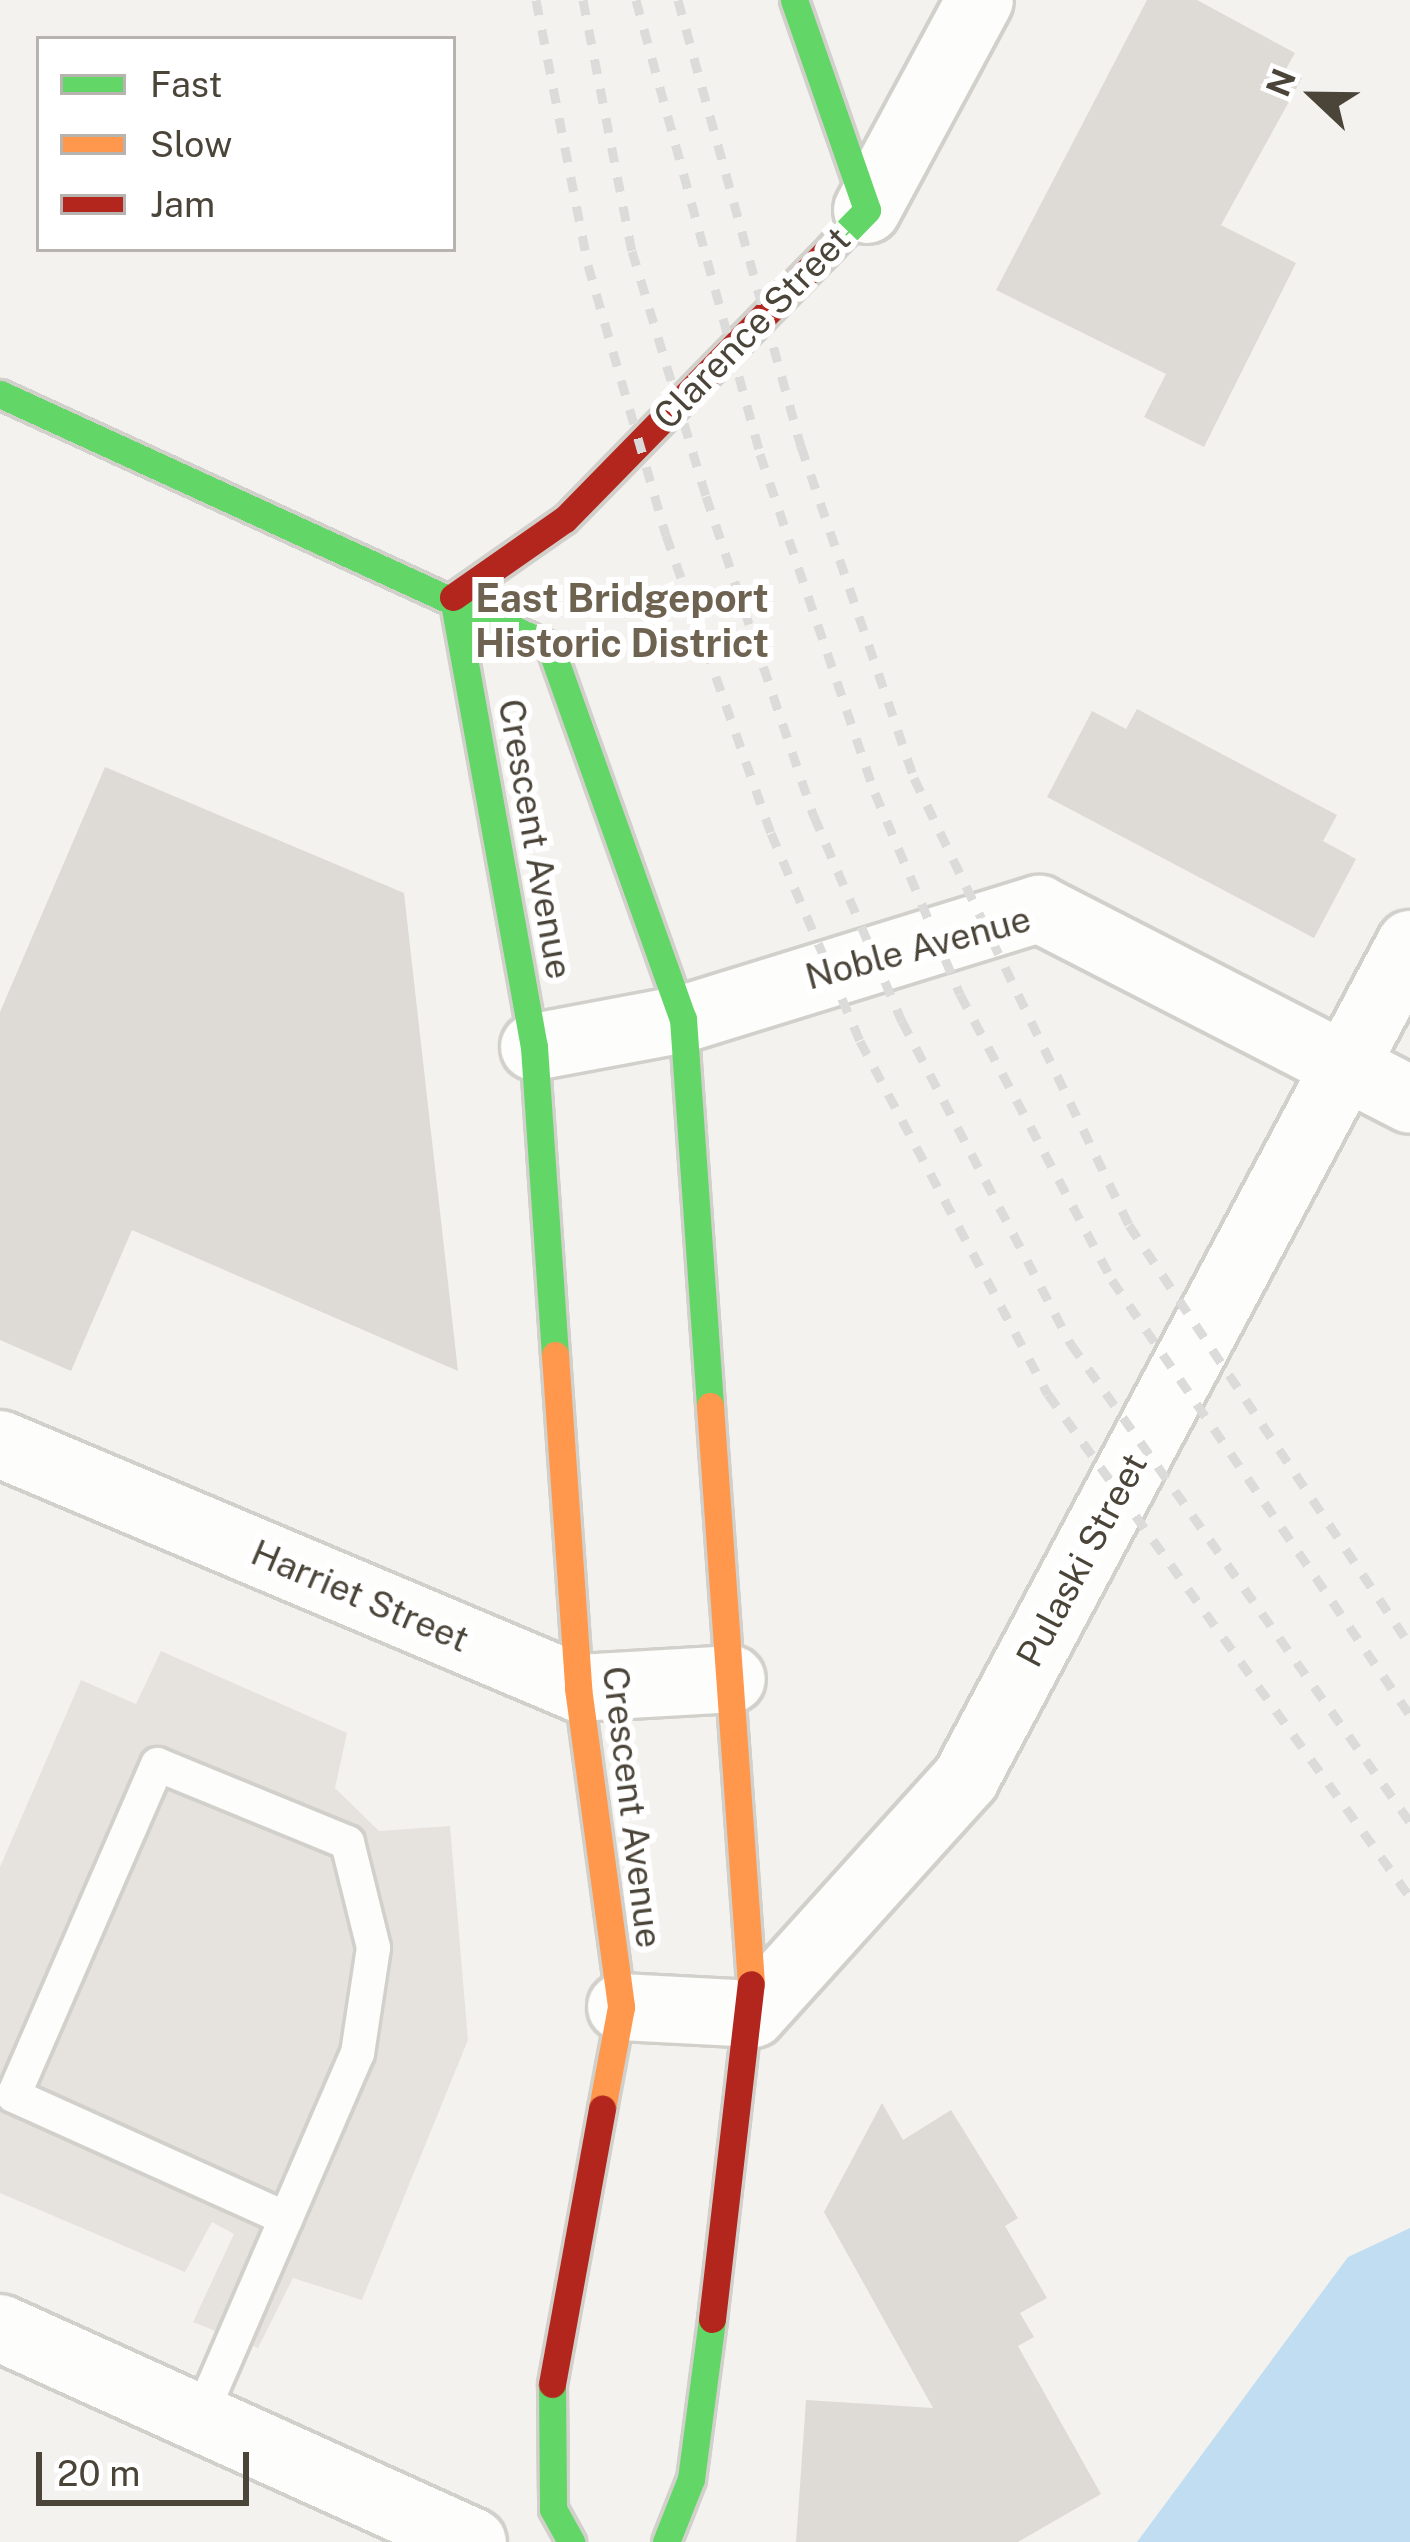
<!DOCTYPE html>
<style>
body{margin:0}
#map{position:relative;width:1410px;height:2542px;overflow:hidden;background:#f4f2ee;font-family:"Public Sans",sans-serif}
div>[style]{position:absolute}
.parking>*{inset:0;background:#e6e3df}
.water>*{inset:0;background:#c0ddf1}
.building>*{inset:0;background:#dedbd6}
.roads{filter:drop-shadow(3px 0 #d2d0cb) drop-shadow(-3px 0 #d2d0cb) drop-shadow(0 3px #d2d0cb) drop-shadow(0 -3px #d2d0cb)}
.lane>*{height:33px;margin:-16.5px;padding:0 16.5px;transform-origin:16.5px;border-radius:16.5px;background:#fdfdfc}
.street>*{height:66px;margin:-33px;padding:0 33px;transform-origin:33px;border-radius:33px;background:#fdfdfc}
.fast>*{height:27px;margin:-13.5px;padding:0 13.5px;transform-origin:13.5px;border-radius:13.5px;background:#63d668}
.slow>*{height:27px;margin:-13.5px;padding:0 13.5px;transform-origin:13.5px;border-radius:13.5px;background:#ff974d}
.jam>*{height:27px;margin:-13.5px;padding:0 13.5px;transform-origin:13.5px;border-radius:13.5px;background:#b3261e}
.rail>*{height:9px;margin-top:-4.5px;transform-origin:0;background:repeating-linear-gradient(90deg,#dbdbda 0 15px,transparent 0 30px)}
span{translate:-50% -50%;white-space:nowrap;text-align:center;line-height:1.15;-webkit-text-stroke:12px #fff;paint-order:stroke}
.street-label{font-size:36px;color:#4b4439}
.neighbourhood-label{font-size:39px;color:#6e6250;font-weight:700}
.legend{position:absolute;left:36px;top:36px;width:420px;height:216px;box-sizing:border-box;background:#fff;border:3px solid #b7b4b0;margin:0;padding:15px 21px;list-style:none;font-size:36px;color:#4b4439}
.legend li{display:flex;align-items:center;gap:24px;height:60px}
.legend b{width:60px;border:3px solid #b7b4b0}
.north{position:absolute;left:1254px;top:36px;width:120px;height:120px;-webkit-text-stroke:9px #fff;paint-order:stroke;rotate:292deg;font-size:33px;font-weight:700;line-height:48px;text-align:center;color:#4b4439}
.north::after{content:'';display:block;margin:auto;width:42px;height:54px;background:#4b4439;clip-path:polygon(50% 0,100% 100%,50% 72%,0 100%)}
.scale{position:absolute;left:36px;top:2452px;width:213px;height:54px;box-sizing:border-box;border:6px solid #4b4439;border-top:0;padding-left:15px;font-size:36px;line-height:42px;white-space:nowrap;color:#4b4439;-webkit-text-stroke:9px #fff;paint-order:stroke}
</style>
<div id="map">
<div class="parking">
<div style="clip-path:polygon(161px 1651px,347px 1733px,335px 1788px,379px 1831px,450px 1826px,468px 2040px,362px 2300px,293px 2278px,258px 2348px,193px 2322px,234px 2234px,212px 2222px,185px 2272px,0 2193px,0 1867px,81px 1680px,136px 1704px)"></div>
</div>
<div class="water">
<div style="clip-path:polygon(1410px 2228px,1410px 2542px,1137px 2542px,1348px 2257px)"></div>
</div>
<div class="building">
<div style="clip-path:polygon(1147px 0,1197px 0,1295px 53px,1286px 69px,1302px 78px,1221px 225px,1296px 263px,1204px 447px,1144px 417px,1166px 374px,996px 290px)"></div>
<div style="clip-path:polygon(1137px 709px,1337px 815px,1323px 841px,1356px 859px,1314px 938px,1047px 797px,1092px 711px,1126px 729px)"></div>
<div style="clip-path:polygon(105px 767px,404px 893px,458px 1371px,132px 1230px,71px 1371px,0 1340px,0 1012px)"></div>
<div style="clip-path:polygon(882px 2103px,903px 2140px,951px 2110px,1018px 2218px,1005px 2226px,1047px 2298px,1020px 2313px,1034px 2337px,1018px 2346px,1101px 2494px,1018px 2542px,796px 2542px,806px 2400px,933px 2408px,824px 2212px)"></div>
</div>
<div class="roads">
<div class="lane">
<div style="left:201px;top:2413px;width:392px;rotate:-66.6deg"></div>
<div style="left:357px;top:2053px;width:107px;rotate:-81.4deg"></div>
<div style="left:373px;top:1947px;width:108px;rotate:-103.9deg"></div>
<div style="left:347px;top:1842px;width:205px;rotate:-157.7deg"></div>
<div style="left:157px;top:1764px;width:361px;rotate:113.5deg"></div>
<div style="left:13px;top:2095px;width:299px;rotate:24.3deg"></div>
</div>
<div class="street">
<div style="left:867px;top:210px;width:238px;rotate:-61.7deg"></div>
<div style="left:534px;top:1047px;width:152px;rotate:-10.6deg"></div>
<div style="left:683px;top:1019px;width:373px;rotate:-17.2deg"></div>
<div style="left:1039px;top:909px;width:417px;rotate:27.2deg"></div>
<div style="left:0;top:1444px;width:627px;rotate:22.89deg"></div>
<div style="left:578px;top:1688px;width:154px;rotate:-3.3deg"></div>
<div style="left:621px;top:2007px;width:132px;rotate:3deg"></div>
<div style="left:753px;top:2014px;width:318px;rotate:-47.9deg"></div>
<div style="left:966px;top:1778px;width:945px;rotate:-61.97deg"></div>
<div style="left:0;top:2328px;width:519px;rotate:24.34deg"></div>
</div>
<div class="fast">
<div style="left:794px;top:0;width:222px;rotate:70.8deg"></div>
<div style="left:867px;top:210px;width:53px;rotate:134.2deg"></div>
<div style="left:0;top:394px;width:605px;rotate:24.62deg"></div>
<div style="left:550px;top:646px;width:396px;rotate:70.4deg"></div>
<div style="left:683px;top:1019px;width:388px;rotate:86deg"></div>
<div style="left:453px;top:597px;width:457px;rotate:79.8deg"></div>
<div style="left:534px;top:1047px;width:309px;rotate:86.1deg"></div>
<div style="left:552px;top:2384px;width:125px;rotate:89.5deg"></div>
<div style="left:553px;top:2509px;width:38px;rotate:61deg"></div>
<div style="left:666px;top:2542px;width:68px;rotate:-68.4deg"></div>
<div style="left:691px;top:2479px;width:161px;rotate:-82.5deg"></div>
</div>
<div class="slow">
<div style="left:555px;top:1355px;width:334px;rotate:86deg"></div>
<div style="left:578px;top:1688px;width:322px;rotate:82.3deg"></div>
<div style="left:621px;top:2007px;width:104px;rotate:100.6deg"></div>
<div style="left:710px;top:1406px;width:579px;rotate:85.94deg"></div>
</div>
<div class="jam">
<div style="left:453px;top:597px;width:136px;rotate:-34.9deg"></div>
<div style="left:565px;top:519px;width:379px;rotate:-45.6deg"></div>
<div style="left:712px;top:2319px;width:337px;rotate:-83.4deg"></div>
<div style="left:552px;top:2384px;width:280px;rotate:-79.7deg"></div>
</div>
</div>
<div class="rail">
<div style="left:536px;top:0;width:270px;rotate:78.9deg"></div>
<div style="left:588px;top:265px;width:281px;rotate:73.9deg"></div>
<div style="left:666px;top:535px;width:316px;rotate:70.6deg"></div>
<div style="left:771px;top:833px;width:226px;rotate:66.8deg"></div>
<div style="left:860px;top:1041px;width:400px;rotate:62deg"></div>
<div style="left:1048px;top:1394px;width:620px;rotate:54.26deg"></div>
<div style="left:583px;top:0;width:256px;rotate:79deg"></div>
<div style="left:632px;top:251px;width:256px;rotate:73.2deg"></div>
<div style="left:706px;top:496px;width:338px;rotate:71.4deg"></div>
<div style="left:814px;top:816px;width:223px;rotate:66.8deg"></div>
<div style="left:902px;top:1021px;width:365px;rotate:62.4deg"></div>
<div style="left:1071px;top:1344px;width:586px;rotate:54.66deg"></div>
<div style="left:636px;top:0;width:471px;rotate:74.7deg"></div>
<div style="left:760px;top:454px;width:358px;rotate:71.3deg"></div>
<div style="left:875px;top:793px;width:218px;rotate:67.1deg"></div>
<div style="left:960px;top:994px;width:324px;rotate:62deg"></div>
<div style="left:1112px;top:1280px;width:527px;rotate:55.59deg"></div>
<div style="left:678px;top:0;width:463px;rotate:74.6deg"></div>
<div style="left:801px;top:446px;width:351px;rotate:71.2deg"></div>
<div style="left:914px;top:778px;width:496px;rotate:64.3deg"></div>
<div style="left:1129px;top:1225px;width:505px;rotate:56.22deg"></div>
</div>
<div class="street-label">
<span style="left:752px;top:328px;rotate:-46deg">Clarence Street</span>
<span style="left:535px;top:839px;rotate:80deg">Crescent Avenue</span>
<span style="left:918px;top:948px;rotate:-15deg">Noble Avenue</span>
<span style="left:1082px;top:1560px;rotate:-62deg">Pulaski Street</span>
<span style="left:360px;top:1596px;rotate:23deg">Harriet Street</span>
<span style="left:632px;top:1807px;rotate:83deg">Crescent Avenue</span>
</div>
<div class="neighbourhood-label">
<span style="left:622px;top:621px">East Bridgeport<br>Historic District</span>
</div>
<ul class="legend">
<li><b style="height:15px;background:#63d668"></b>Fast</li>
<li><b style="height:15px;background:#ff974d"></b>Slow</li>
<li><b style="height:15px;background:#b3261e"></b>Jam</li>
</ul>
<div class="north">N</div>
<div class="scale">20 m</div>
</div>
